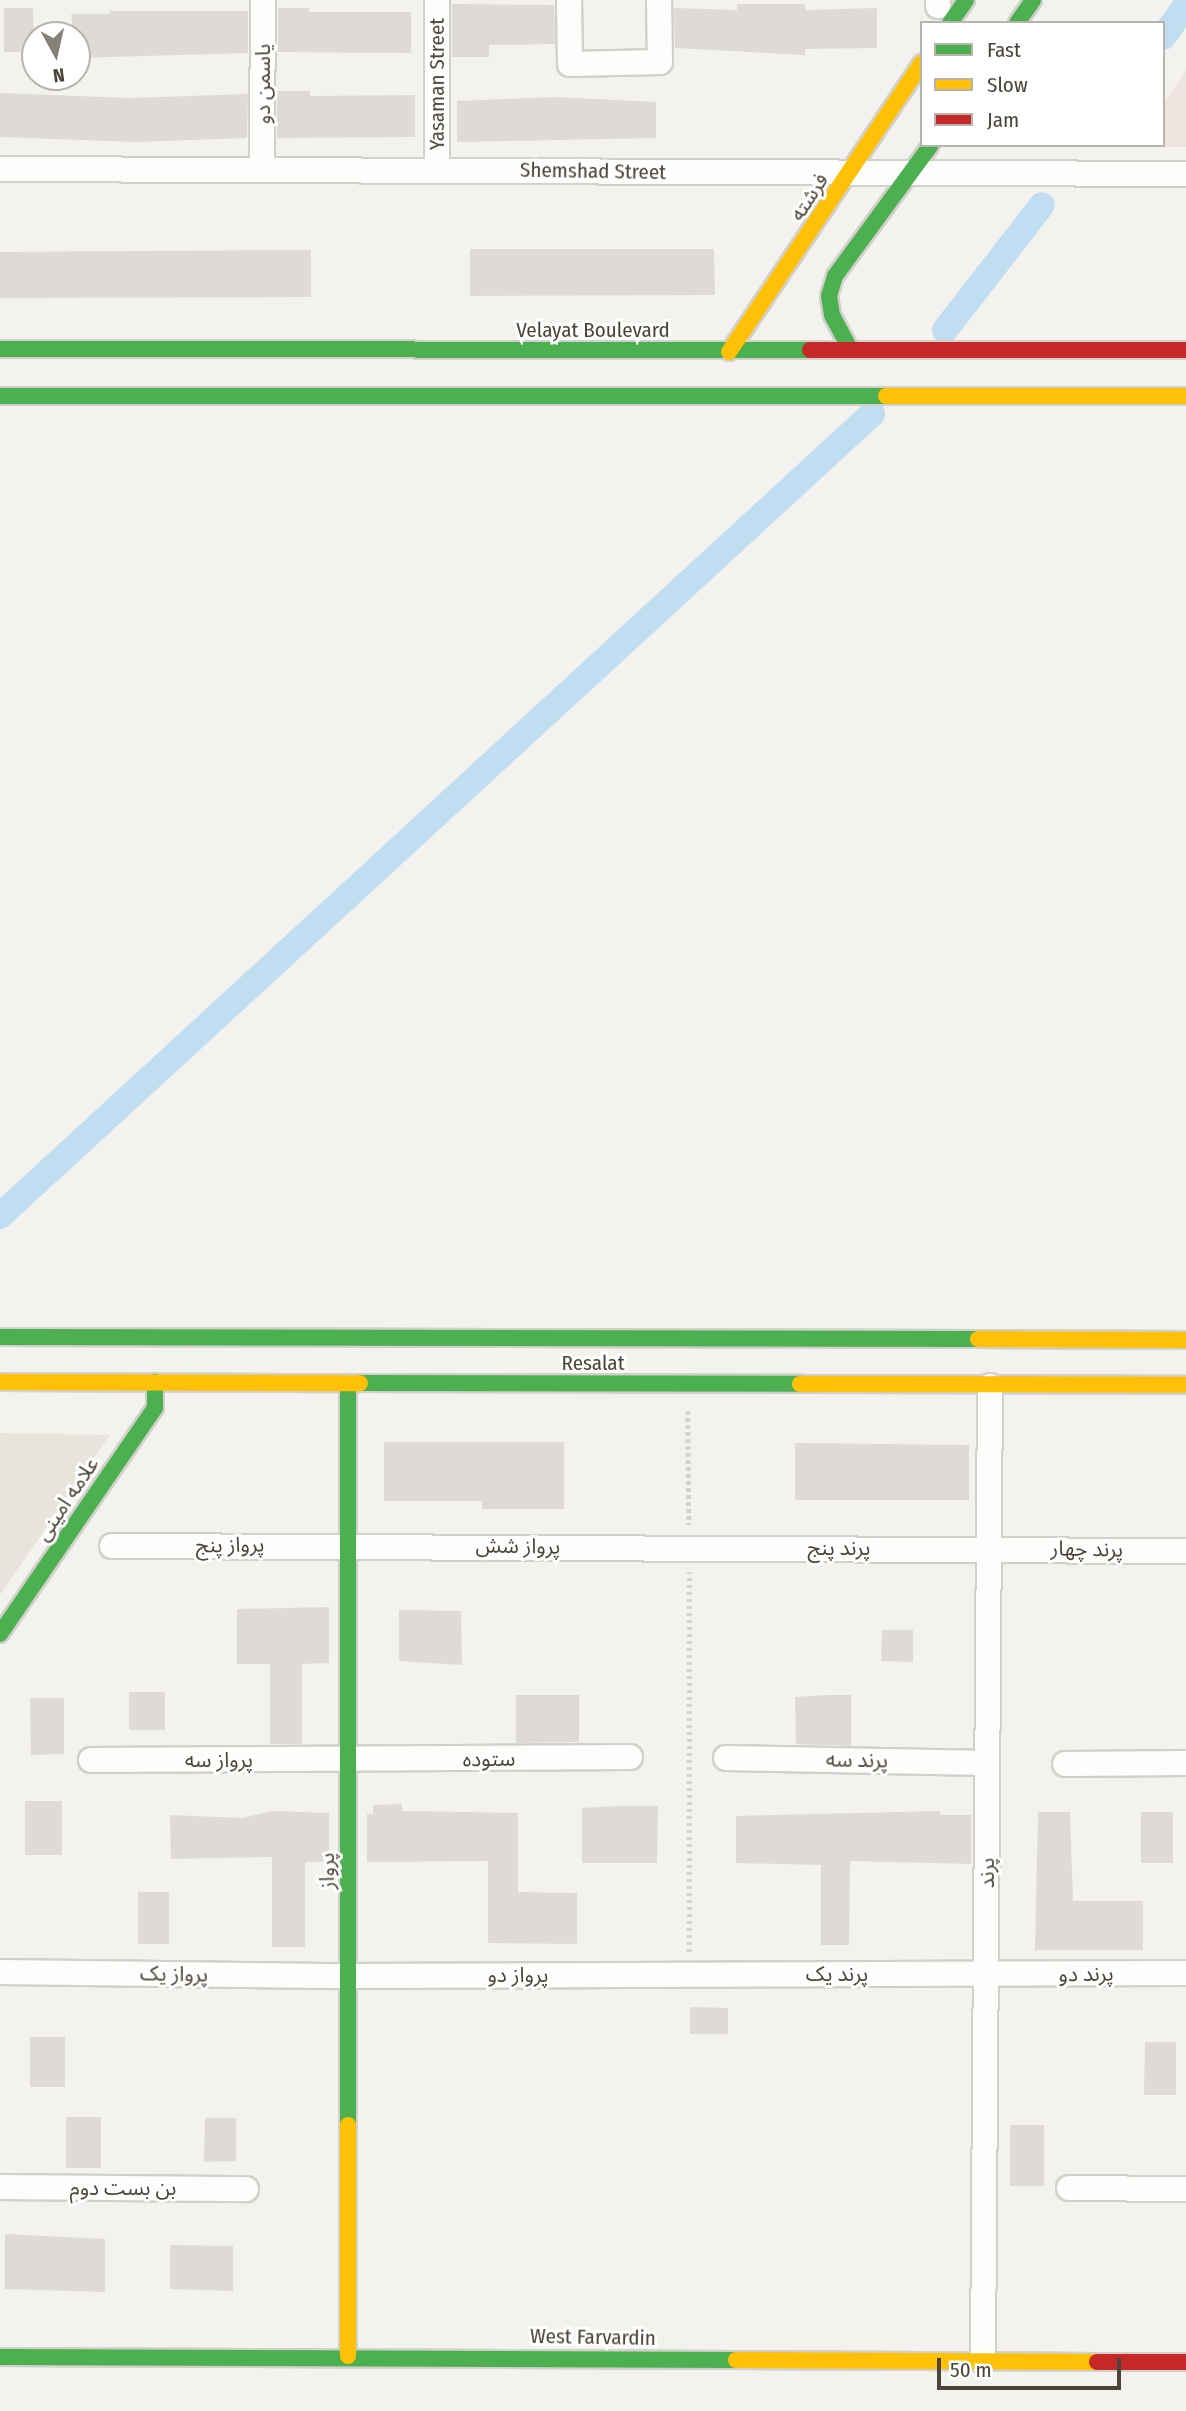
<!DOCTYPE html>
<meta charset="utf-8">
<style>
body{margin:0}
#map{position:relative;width:1186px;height:2411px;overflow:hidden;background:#f4f2ee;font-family:"Fira Sans Condensed","Noto Sans Arabic",sans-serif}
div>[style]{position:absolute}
.residential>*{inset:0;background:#e7e4dc}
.medical>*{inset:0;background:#eee3df}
.canal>*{height:26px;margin:-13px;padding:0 13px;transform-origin:13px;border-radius:13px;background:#c0ddf1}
.building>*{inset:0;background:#dedbd6}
.path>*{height:4.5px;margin-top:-2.25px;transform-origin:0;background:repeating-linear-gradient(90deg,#d3d2cc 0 3.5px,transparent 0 7px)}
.roads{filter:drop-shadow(2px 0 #d2d0cb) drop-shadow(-2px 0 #d2d0cb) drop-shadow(0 2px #d2d0cb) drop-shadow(0 -2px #d2d0cb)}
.street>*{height:24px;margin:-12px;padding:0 12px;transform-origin:12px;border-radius:12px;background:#fdfdfc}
.fast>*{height:16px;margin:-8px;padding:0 8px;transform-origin:8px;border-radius:8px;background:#4caf50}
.slow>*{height:16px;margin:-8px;padding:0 8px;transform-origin:8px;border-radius:8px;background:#ffc107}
.jam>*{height:16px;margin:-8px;padding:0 8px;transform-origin:8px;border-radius:8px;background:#c62828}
span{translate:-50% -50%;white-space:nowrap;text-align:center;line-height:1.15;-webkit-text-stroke:6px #fff;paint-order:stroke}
.street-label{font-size:21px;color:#4b4439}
.legend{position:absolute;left:920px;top:21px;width:245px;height:126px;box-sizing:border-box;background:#fff;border:2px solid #b7b4b0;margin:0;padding:9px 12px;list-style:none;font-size:21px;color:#4b4439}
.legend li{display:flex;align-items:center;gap:14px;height:35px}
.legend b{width:35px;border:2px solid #b7b4b0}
.north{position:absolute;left:21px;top:21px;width:70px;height:70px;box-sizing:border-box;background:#fff;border:2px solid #b7b4b0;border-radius:50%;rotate:172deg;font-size:19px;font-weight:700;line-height:28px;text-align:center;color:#4b4439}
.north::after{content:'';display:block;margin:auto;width:24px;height:32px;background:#868178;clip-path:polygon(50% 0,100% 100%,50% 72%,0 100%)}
.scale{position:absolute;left:937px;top:2358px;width:184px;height:32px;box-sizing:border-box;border:4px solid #4b4439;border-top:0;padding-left:9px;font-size:21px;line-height:24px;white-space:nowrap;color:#4b4439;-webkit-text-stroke:5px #fff;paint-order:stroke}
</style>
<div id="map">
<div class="residential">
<div style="clip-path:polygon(0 1433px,110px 1435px,0 1595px)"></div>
</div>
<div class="medical">
<div style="clip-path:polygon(1186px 71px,1186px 147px,1134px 147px,1163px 145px,1163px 104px)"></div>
</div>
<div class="canal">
<div style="left:1163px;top:37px;width:39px;rotate:-54deg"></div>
<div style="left:945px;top:330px;width:158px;rotate:-52.2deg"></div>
<div style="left:0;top:1216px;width:1185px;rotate:-42.61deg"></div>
</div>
<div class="building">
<div style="clip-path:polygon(452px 4px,554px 5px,555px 44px,489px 45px,489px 57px,452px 57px)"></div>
<div style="clip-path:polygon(737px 4px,805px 4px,805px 10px,877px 8px,877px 48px,805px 49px,805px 55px,675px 48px,674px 8px,737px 10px)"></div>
<div style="clip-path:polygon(4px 8px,33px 8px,34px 52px,4px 52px)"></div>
<div style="clip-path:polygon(278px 8px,309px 8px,309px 12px,411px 12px,411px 53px,278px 52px)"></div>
<div style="clip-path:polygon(110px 11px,248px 11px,248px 53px,77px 58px,71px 14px,110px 14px)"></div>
<div style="clip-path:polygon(277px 91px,310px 91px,310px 96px,415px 95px,415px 137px,277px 138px)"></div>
<div style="clip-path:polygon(0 93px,130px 98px,248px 94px,247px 138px,135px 142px,0 137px)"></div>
<div style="clip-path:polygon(554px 97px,656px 102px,656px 138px,457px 142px,457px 101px)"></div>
<div style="clip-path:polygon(470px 249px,714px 249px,715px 295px,470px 296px)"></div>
<div style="clip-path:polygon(311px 250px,311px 297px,0 298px,0 252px)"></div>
<div style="clip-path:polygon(384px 1442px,564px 1442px,564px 1509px,482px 1509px,482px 1501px,384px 1501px)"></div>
<div style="clip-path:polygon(795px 1443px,969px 1445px,969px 1500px,795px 1500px)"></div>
<div style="clip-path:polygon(329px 1607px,329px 1663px,302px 1664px,302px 1744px,270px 1744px,270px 1664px,237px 1664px,237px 1609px)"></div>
<div style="clip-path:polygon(399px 1610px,461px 1611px,462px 1665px,399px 1661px)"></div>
<div style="clip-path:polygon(882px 1630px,913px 1630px,913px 1662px,881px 1661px)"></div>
<div style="clip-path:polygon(129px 1692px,165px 1692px,165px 1730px,129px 1730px)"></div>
<div style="clip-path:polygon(516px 1695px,579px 1695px,579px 1742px,516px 1743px)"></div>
<div style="clip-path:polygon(827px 1695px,851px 1695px,851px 1746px,796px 1744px,795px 1697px)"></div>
<div style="clip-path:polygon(30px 1698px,64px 1698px,64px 1754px,31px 1755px)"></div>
<div style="clip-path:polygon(25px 1801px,62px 1801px,62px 1855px,25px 1855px)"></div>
<div style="clip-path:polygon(402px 1804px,402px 1811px,518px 1813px,518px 1892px,577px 1893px,577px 1944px,488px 1943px,488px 1861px,367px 1862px,367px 1814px,373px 1814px,373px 1805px)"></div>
<div style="clip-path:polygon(619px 1806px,658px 1806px,657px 1863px,582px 1863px,582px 1808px)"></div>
<div style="clip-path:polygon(272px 1811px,329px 1813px,329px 1862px,305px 1862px,305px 1947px,272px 1947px,272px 1857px,171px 1859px,170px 1815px,242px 1818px)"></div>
<div style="clip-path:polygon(940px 1811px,940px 1815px,971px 1815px,971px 1864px,850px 1861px,849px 1945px,821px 1945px,821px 1865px,736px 1863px,736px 1816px)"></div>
<div style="clip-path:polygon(1038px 1812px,1070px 1812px,1073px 1901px,1143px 1901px,1143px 1950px,1035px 1950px)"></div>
<div style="clip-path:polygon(1141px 1812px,1173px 1812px,1173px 1863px,1141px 1863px)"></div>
<div style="clip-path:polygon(138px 1892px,169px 1892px,169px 1944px,138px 1944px)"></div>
<div style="clip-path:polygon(690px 2007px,728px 2008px,728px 2034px,690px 2034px)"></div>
<div style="clip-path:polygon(30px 2037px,65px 2037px,65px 2087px,30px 2087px)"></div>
<div style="clip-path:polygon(1145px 2042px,1176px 2042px,1176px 2095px,1144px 2095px)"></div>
<div style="clip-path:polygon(66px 2117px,101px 2117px,101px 2168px,66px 2168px)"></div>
<div style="clip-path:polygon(205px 2118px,236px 2118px,236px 2161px,204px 2162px)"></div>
<div style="clip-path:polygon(1010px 2125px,1044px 2125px,1044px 2186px,1010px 2186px)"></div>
<div style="clip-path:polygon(5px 2234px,105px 2239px,105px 2292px,5px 2289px)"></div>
<div style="clip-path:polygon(170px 2245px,233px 2246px,233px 2291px,170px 2289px)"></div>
</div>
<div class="path">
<div style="left:688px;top:1411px;width:114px;rotate:89.5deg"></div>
<div style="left:689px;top:1952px;width:380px;rotate:-90deg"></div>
</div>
<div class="roads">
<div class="street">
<div style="left:569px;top:0;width:64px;rotate:89.1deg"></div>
<div style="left:570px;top:64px;width:90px;rotate:-1.3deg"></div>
<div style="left:660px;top:62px;width:62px;rotate:-90.9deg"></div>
<div style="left:938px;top:0;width:6px;rotate:90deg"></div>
<div style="left:0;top:169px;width:1186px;rotate:0.24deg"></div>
<div style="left:262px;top:169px;width:169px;rotate:-89.7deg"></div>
<div style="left:437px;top:169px;width:169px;rotate:-90deg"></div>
<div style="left:112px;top:1546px;width:1074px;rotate:0.27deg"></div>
<div style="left:726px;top:1758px;width:261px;rotate:1.1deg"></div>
<div style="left:91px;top:1760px;width:539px;rotate:-0.32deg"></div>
<div style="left:1065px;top:1764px;width:121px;rotate:-0.5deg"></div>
<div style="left:0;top:1972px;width:348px;rotate:0.7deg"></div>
<div style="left:348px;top:1976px;width:838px;rotate:-0.21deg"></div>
<div style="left:0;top:2187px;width:246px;rotate:0.5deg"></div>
<div style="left:1069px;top:2188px;width:117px;rotate:0.5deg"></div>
<div style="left:983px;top:2361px;width:975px;rotate:-89.59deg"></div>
</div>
<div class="fast">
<div style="left:950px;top:23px;width:28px;rotate:-55deg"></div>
<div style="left:1017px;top:23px;width:28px;rotate:-55deg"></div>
<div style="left:0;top:349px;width:810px;rotate:0.07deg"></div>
<div style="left:850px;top:349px;width:38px;rotate:-118deg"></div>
<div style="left:832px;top:315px;width:19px;rotate:-99deg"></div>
<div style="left:829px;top:296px;width:21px;rotate:-73deg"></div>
<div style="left:835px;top:276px;width:162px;rotate:-53.8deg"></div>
<div style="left:0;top:396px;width:886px"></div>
<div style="left:0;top:1337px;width:978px;rotate:0.12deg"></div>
<div style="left:360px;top:1383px;width:440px;rotate:0.1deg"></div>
<div style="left:348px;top:1385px;width:740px;rotate:90deg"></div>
<div style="left:0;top:1634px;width:274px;rotate:-55.6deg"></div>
<div style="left:155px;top:1408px;width:26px;rotate:-90deg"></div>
<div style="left:0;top:2357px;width:736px;rotate:0.23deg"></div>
</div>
<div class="slow">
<div style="left:729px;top:352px;width:348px;rotate:-56.3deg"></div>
<div style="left:886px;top:396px;width:300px"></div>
<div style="left:978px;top:1339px;width:208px;rotate:0.3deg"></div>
<div style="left:0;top:1382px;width:360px;rotate:0.2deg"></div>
<div style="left:800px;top:1384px;width:386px;rotate:0.1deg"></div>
<div style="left:348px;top:2125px;width:231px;rotate:90deg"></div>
<div style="left:736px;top:2360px;width:361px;rotate:0.3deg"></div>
</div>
<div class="jam">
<div style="left:810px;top:350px;width:376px"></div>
<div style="left:1097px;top:2362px;width:89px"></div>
</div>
</div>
<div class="street-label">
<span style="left:263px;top:84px;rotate:-90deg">یاسمن دو</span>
<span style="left:437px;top:84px;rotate:-90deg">Yasaman Street</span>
<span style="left:593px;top:171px;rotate:1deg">Shemshad Street</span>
<span style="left:809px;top:197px;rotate:-57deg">فرشته</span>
<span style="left:593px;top:330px">Velayat Boulevard</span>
<span style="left:593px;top:1363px">Resalat</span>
<span style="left:67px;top:1499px;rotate:-56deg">علامه امینی</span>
<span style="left:230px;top:1545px;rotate:-1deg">پرواز پنج</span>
<span style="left:518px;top:1546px;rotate:1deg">پرواز شش</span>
<span style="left:839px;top:1548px">پرند پنج</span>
<span style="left:1087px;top:1549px;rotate:1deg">پرند چهار</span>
<span style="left:489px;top:1759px;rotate:-1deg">ستوده</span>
<span style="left:219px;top:1760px">پرواز سه</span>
<span style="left:857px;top:1760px;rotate:1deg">پرند سه</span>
<span style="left:327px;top:1871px;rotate:-90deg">پرواز</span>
<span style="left:987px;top:1873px;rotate:-90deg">پرند</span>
<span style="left:174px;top:1974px;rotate:1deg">پرواز یک</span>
<span style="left:837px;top:1974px">پرند یک</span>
<span style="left:1086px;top:1974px;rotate:-1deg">پرند دو</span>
<span style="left:518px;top:1975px">پرواز دو</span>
<span style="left:123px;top:2188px">بن بست دوم</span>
<span style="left:593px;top:2337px;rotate:1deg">West Farvardin</span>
</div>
<ul class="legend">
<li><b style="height:9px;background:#4caf50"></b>Fast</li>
<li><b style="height:9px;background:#ffc107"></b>Slow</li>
<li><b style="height:9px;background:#c62828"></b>Jam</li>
</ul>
<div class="north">N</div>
<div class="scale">50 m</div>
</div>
